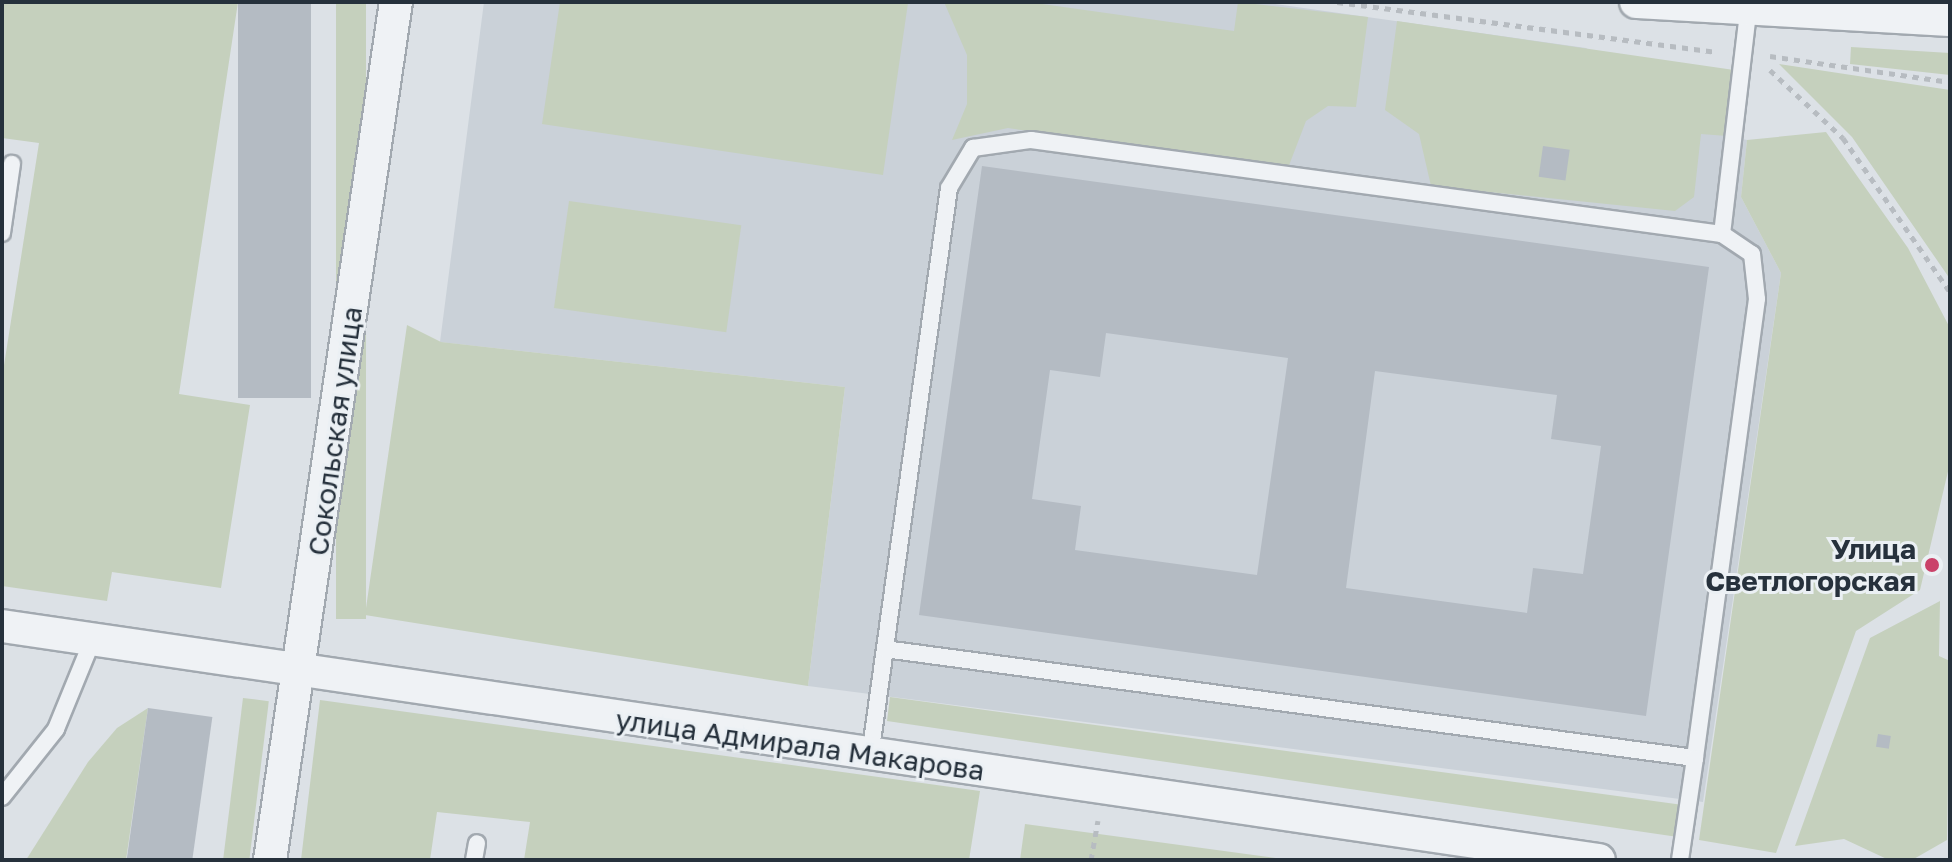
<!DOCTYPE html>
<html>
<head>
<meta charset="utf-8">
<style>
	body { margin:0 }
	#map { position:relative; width:1952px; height:862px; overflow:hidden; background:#dce1e6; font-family:"Golos Text",sans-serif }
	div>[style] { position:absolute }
	.built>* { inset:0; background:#cad1d8 }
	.green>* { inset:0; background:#c5d0bd; transform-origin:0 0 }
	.building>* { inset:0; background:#b4bbc3; transform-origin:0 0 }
	.path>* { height:5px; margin-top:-2.5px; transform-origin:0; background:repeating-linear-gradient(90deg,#b7bcc1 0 6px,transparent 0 12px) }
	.roads { filter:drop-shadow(2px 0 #a2a9b0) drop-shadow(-2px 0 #a2a9b0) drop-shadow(0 2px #a2a9b0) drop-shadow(0 -2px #a2a9b0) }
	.lane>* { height:16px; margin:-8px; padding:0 8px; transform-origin:8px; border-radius:8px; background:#eff2f5 }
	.street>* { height:32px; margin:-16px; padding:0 16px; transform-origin:16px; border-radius:16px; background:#eff2f5 }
	.dots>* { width:22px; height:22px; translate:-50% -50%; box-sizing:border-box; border:4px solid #ebf0f4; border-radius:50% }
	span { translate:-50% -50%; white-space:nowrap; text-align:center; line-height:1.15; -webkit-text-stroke:6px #ebf0f4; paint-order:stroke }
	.street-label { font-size:28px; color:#26313c }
	.poi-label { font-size:28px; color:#26313c; font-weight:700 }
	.right { translate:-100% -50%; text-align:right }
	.frame { position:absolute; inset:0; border:4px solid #26313c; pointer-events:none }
</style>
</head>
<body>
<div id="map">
	<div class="built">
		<div style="clip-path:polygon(484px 2px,1261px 2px,1586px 48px,1728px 136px,1747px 140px,1741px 197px,1781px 273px,1703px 802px,808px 686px,845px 387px,440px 342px)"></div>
	</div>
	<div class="green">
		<div style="clip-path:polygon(2px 2px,238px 2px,179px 394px,250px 405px,221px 588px,112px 572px,107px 601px,2px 586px,2px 378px,39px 143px,2px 138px)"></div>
		<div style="left:336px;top:2px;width:30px;height:617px"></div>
		<div style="clip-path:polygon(560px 2px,908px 3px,883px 175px,542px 124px)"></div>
		<div style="clip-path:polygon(944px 2px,1028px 2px,1234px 31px,1238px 2px,1368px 17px,1356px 107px,1328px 106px,1306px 121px,1288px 168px,1008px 128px,952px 140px,967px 104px,967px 55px)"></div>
		<div style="clip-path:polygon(1397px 21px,1734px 70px,1727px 136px,1701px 134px,1694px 197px,1675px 211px,1431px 186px,1419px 134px,1385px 110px)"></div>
		<div style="clip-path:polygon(1851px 47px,1950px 53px,1950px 75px,1850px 64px)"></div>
		<div style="clip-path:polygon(1779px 64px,1950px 90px,1950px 279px,1852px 137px)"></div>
		<div style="clip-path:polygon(1826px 132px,1908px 248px,1950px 328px,1950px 463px,1920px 590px,1856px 631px,1776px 853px,1699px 840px,1781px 273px,1741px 197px,1747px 140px)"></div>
		<div style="left:569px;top:201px;width:174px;height:108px;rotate:8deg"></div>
		<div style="clip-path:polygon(407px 325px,441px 342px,845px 387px,808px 686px,365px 615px)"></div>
		<div style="clip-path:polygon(1940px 601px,1939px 656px,1950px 661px,1947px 840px,1912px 860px,1889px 860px,1844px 839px,1795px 846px,1870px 638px)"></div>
		<div style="clip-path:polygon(890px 697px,1683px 805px,1678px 837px,887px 721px)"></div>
		<div style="left:243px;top:698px;width:26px;height:164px;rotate:7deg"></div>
		<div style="clip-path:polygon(320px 700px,980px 791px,969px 860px,524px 860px,530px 822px,437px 812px,430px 860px,301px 860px)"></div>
		<div style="clip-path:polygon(148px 708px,126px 860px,26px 860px,88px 762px,117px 728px)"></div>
		<div style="clip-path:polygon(1025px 824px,1291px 860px,1020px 860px)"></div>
	</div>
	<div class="building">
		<div style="left:238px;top:2px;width:73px;height:396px"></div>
		<div style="left:1543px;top:146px;width:27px;height:31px;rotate:8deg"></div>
		<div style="clip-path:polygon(evenodd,982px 166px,1709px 267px,1646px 716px,919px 615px,982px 166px,1106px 333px,1288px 358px,1257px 575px,1075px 550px,1081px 506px,1032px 499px,1050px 370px,1100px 377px,1106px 333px,982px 166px,1375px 371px,1557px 395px,1551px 439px,1601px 446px,1583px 574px,1533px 568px,1527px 613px,1346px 588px,1375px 371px)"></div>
		<div style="left:148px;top:708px;width:65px;height:154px;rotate:8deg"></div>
		<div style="left:1878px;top:734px;width:13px;height:13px;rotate:9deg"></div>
	</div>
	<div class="path">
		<div style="left:1337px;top:2px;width:383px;rotate:7.5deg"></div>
		<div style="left:1770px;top:56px;width:182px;rotate:8.2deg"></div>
		<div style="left:1770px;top:70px;width:100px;rotate:43deg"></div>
		<div style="left:1843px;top:138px;width:188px;rotate:55.2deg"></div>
		<div style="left:1091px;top:860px;width:40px;rotate:-80deg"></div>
	</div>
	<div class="roads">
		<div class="lane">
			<div style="left:2px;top:233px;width:70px;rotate:-81.8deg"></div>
			<div style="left:1722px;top:234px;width:223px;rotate:-83.3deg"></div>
			<div style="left:870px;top:756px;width:573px;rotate:-82.08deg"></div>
			<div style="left:949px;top:188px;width:47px;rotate:-59deg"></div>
			<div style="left:973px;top:148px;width:59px;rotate:-7.9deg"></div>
			<div style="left:1031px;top:140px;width:697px;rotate:7.75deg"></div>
			<div style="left:1722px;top:234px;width:36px;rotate:34deg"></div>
			<div style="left:1752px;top:254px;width:45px;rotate:83.7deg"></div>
			<div style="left:1757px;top:299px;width:463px;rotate:97.7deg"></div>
			<div style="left:1695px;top:758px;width:817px;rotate:-172.34deg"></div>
			<div style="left:2px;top:797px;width:87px;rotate:-51.5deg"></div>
			<div style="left:56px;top:729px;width:97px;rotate:-67.7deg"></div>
			<div style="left:474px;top:860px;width:17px;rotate:-80deg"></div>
			<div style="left:1680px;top:860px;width:103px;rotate:-81.6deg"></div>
		</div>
		<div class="street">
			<div style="left:1636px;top:2px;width:315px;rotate:3.3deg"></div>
			<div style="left:2px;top:626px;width:1614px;rotate:8.34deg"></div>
			<div style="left:270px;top:860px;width:867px;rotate:-81.65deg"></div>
		</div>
	</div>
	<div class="dots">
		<div style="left:1932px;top:565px;background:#ca426a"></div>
	</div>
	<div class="street-label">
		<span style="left:335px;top:431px;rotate:-82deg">Сокольская улица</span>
		<span style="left:800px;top:745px;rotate:8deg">улица Адмирала Макарова</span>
	</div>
	<div class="poi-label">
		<span class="right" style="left:1916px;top:565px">Улица<br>Светлогорская</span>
	</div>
	<div class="frame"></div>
</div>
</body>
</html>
